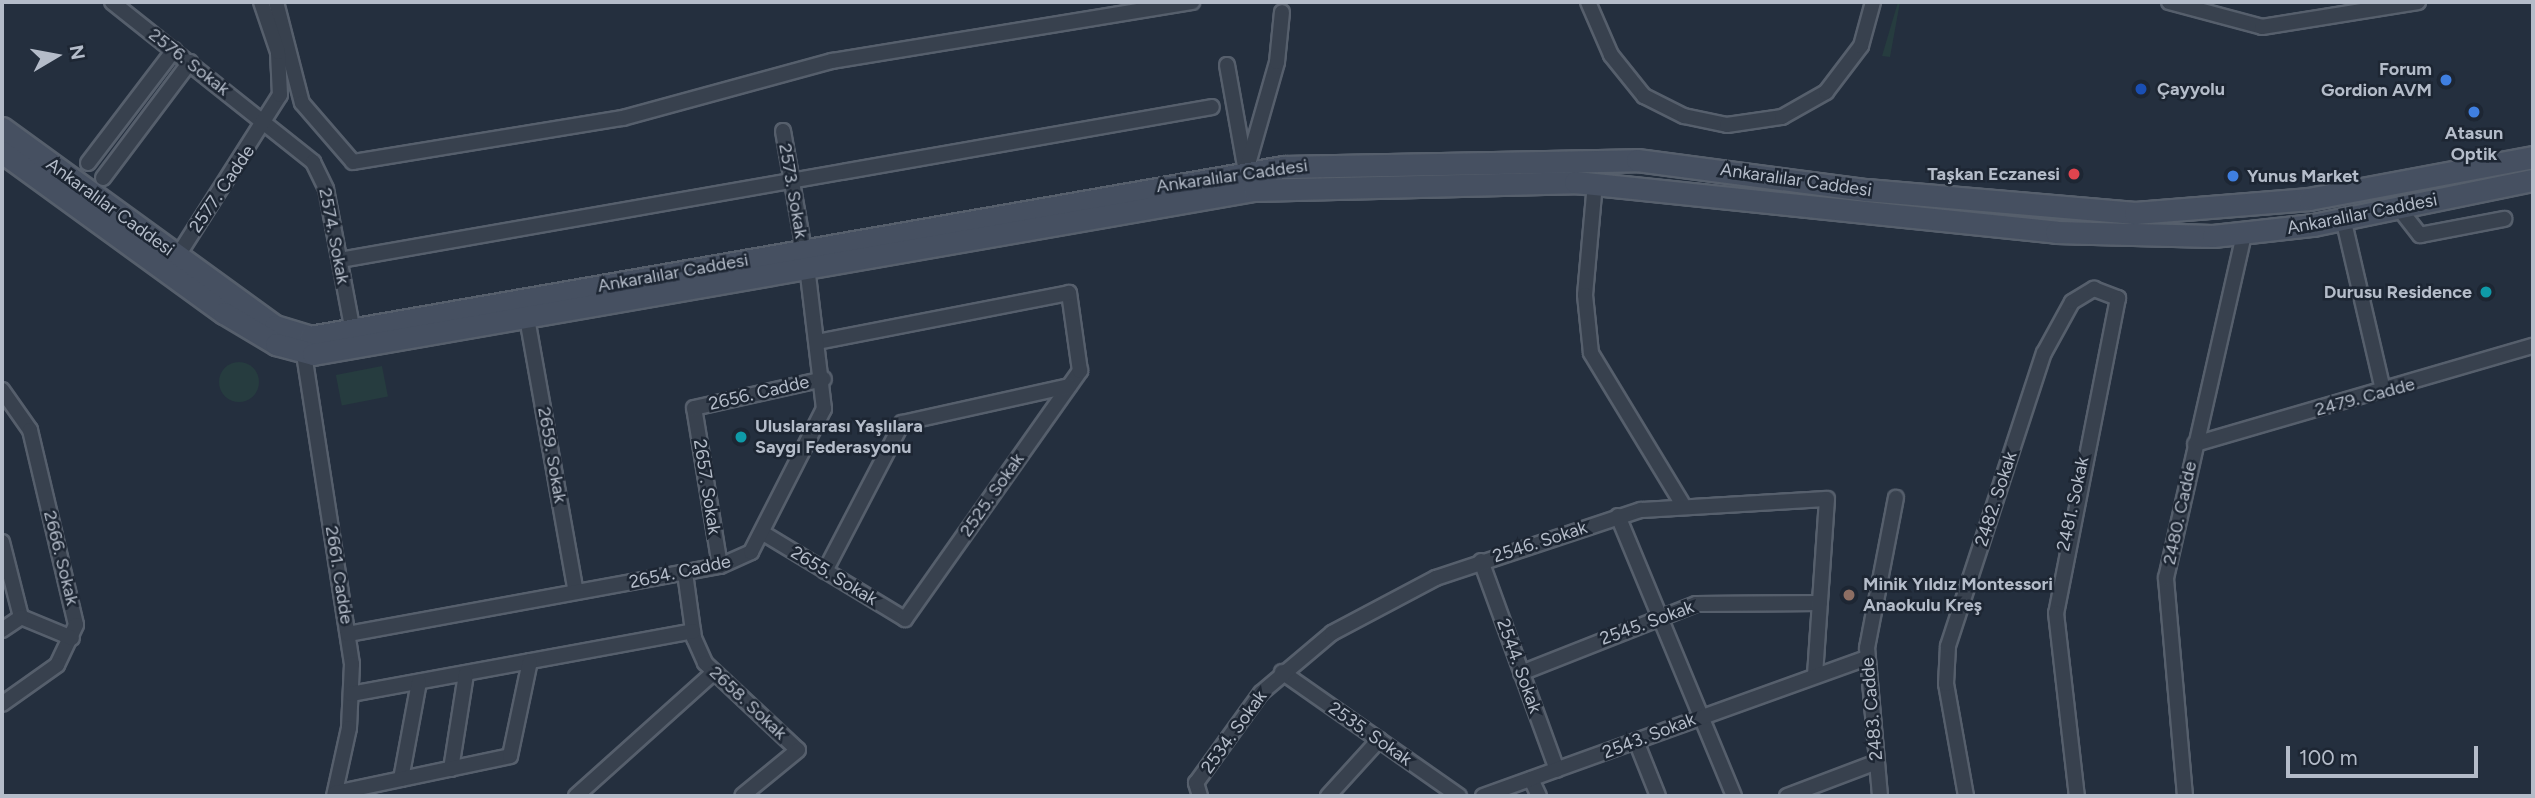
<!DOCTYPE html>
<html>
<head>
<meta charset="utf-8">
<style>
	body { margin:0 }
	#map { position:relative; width:2535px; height:798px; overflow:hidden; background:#242f3e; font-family:Figtree,sans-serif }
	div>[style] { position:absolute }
	.green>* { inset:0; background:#263c3f; transform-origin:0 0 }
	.round { border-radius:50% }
	.roads { filter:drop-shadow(2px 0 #565f6c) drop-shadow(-2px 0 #565f6c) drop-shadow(0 2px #565f6c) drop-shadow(0 -2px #565f6c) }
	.minor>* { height:14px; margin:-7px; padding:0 7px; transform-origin:7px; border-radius:7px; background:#38414e }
	.secondary>* { height:21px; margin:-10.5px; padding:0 10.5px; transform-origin:10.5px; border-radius:10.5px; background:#465061 }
	.dots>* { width:19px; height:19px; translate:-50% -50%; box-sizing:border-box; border:4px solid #1d2633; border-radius:50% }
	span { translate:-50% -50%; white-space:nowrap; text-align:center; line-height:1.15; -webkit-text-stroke:5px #1d2633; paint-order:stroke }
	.street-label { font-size:18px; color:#b4bcc9 }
	.poi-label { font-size:18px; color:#b4bcc9; font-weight:700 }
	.right { translate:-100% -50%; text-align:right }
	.left { translate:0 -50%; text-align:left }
	.frame { position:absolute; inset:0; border:4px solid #b4bcc9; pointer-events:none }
	.north { position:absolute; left:21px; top:21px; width:70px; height:70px; -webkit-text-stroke:5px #1d2633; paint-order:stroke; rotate:80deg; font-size:19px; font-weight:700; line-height:28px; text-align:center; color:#b4bcc9 }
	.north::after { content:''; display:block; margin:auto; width:24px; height:32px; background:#b4bcc9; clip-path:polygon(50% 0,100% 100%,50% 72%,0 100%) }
	.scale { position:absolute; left:2286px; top:746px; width:192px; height:32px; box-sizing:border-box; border:4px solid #b4bcc9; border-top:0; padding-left:9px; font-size:21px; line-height:24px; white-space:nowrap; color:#b4bcc9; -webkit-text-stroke:5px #1d2633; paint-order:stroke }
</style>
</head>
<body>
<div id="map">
	<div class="green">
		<div style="clip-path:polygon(1898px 2px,1900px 2px,1890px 57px,1882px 56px)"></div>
		<div class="round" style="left:219px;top:362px;width:40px;height:40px"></div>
		<div style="left:382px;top:366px;width:31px;height:47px;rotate:79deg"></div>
	</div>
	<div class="roads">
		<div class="minor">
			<div style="left:112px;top:2px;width:257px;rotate:38.5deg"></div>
			<div style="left:313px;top:162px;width:30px;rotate:64deg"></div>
			<div style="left:326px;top:189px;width:146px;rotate:79.3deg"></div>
			<div style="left:276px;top:2px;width:104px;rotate:75.6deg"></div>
			<div style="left:302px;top:103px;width:78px;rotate:49.2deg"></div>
			<div style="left:353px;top:162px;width:274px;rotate:-9.3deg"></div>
			<div style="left:623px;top:118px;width:217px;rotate:-15.3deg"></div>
			<div style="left:832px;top:61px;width:365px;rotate:-9.3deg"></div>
			<div style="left:1588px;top:2px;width:58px;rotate:66.5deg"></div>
			<div style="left:1611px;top:55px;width:53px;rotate:51.2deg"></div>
			<div style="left:1644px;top:96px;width:45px;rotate:26.6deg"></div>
			<div style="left:1684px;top:116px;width:44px;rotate:11.8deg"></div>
			<div style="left:1727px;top:125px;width:56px;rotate:-8.3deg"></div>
			<div style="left:1782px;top:117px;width:51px;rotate:-29.6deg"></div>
			<div style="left:1826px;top:92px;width:58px;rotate:-52.7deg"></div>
			<div style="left:1861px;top:46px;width:46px;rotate:-74.7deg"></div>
			<div style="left:2169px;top:2px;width:96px;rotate:15deg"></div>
			<div style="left:2262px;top:27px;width:158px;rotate:-9.1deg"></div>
			<div style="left:1227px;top:65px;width:103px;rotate:79.9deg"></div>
			<div style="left:783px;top:131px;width:121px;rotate:80deg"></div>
			<div style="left:88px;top:163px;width:142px;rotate:-52.7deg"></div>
			<div style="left:1246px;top:171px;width:113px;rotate:-74.1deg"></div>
			<div style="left:1277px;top:62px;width:50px;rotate:-84.3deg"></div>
			<div style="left:103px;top:178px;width:145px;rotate:-53.1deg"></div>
			<div style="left:1595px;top:183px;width:112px;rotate:95.1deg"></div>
			<div style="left:1585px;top:295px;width:58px;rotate:84.1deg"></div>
			<div style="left:1591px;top:353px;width:175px;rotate:58.8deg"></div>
			<div style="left:2398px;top:207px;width:36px;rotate:52deg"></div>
			<div style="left:2420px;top:235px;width:86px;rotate:-10.8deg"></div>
			<div style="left:2343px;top:218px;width:177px;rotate:76.9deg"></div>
			<div style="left:177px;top:257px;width:192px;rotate:-57.6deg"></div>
			<div style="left:280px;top:95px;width:43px;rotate:-92.7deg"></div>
			<div style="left:278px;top:52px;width:53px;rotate:-108.8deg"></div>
			<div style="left:340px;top:260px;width:885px;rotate:-9.95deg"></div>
			<div style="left:527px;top:318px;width:278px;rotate:79.9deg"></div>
			<div style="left:304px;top:354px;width:314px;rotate:81.2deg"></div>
			<div style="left:352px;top:664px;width:64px;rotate:92.7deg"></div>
			<div style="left:349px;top:728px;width:70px;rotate:102.4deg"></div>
			<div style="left:2px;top:390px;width:49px;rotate:55deg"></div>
			<div style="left:30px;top:430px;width:200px;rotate:76.7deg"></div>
			<div style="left:76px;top:625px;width:44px;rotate:115.4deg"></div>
			<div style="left:57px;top:665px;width:67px;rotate:144.7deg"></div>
			<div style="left:2195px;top:444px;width:352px;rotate:-16.2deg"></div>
			<div style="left:1618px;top:516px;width:303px;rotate:67.5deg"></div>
			<div style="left:763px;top:533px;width:166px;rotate:31.2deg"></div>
			<div style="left:905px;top:619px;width:304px;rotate:-54.8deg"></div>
			<div style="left:1080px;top:371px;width:79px;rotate:-98deg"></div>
			<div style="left:1069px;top:293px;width:256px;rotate:169deg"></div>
			<div style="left:2px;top:542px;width:77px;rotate:75.8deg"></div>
			<div style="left:1481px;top:561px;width:222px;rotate:70deg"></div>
			<div style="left:720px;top:566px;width:160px;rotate:-99.3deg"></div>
			<div style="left:694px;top:408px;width:133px;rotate:-12.6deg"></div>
			<div style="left:825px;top:571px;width:167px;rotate:-62.5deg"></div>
			<div style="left:902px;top:423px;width:171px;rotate:-12.5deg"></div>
			<div style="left:685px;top:573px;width:66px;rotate:82.1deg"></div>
			<div style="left:694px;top:638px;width:27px;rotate:66deg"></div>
			<div style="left:705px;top:663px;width:127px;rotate:43.1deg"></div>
			<div style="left:798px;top:750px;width:72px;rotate:140.6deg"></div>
			<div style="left:21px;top:617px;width:55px;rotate:22.4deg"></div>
			<div style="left:2px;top:630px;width:23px;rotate:-34deg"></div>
			<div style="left:348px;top:634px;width:378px;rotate:-10.4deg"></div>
			<div style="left:720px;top:566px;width:34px;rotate:-24deg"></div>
			<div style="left:751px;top:552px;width:161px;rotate:-63deg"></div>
			<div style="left:824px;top:409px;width:143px;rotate:-96.8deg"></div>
			<div style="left:1282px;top:672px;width:216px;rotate:35deg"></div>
			<div style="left:1521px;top:673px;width:188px;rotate:-21.5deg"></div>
			<div style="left:1696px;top:604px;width:124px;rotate:-0.5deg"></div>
			<div style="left:351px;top:694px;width:348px;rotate:-10.4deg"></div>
			<div style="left:1636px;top:741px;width:59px;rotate:68.2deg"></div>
			<div style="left:451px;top:769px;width:96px;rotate:-81deg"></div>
			<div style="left:401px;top:779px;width:99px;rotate:-79.5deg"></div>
			<div style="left:1531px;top:779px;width:19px;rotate:65deg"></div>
			<div style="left:335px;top:793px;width:179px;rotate:-11.9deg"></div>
			<div style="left:510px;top:756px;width:97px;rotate:-78.1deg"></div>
			<div style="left:576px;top:796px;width:184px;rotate:-41.9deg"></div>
			<div style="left:1200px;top:796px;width:14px;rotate:-107deg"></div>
			<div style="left:1196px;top:783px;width:111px;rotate:-54.2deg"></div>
			<div style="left:1261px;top:693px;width:93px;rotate:-40.2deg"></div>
			<div style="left:1332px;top:633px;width:118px;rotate:-27.9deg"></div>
			<div style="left:1436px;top:578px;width:216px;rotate:-18.4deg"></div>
			<div style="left:1641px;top:510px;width:186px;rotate:-3.4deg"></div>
			<div style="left:1827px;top:499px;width:175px;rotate:93.9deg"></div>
			<div style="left:1328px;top:796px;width:76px;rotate:-47.7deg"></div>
			<div style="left:1483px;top:796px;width:408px;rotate:-19.8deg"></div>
			<div style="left:1787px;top:796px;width:96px;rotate:-20.7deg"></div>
			<div style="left:1880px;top:796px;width:149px;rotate:-95deg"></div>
			<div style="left:1867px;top:648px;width:153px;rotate:-79.1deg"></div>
			<div style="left:1966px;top:796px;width:114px;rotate:-100.1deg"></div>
			<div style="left:1946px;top:684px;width:38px;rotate:-87deg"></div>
			<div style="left:1948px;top:646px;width:308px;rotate:-71.9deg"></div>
			<div style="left:2044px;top:353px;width:58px;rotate:-61.2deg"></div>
			<div style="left:2072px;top:302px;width:26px;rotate:-31deg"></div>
			<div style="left:2094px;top:289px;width:26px;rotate:21deg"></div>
			<div style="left:2118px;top:298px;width:321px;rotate:101.1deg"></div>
			<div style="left:2056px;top:613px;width:184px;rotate:83.5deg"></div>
			<div style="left:2185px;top:796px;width:219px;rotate:-95deg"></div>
			<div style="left:2166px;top:578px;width:352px;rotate:-77.2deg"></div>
		</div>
		<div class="secondary">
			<div style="left:2px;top:128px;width:337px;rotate:36deg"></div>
			<div style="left:275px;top:326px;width:37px;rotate:17deg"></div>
			<div style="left:310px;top:337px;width:988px;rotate:-9.91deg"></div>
			<div style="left:1283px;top:167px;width:354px;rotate:-1.1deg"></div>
			<div style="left:1637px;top:160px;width:231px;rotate:7.5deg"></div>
			<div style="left:1866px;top:190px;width:270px;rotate:4.9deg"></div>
			<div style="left:2135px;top:213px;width:175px;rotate:-4.6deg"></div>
			<div style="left:2309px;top:199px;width:228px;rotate:-10.6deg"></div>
			<div style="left:2px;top:152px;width:274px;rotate:36deg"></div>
			<div style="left:224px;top:313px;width:61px;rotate:30.8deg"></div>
			<div style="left:276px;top:344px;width:38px;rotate:15deg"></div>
			<div style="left:313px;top:354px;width:955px;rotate:-9.89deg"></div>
			<div style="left:1254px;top:190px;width:321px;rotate:-1.4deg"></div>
			<div style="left:1575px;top:182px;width:484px;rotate:5.9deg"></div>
			<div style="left:2056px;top:232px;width:157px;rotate:1.5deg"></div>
			<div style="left:2213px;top:236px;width:101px;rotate:-6.3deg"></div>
			<div style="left:2313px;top:225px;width:225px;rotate:-11.6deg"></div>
		</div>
	</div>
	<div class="dots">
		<div style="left:2446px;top:80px;background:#3f7fe0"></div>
		<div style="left:2141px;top:89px;background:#1a4fb4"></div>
		<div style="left:2474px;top:112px;background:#3f7fe0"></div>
		<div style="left:2074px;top:174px;background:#e0444e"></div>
		<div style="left:2233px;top:176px;background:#3f7fe0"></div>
		<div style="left:2486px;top:292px;background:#0f9aa8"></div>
		<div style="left:741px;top:437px;background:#0f9aa8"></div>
		<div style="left:1849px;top:595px;background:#8d6e63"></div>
	</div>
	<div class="street-label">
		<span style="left:189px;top:62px;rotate:38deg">2576. Sokak</span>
		<span style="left:1232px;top:176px;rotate:-8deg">Ankaralılar Caddesi</span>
		<span style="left:1796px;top:180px;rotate:8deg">Ankaralılar Caddesi</span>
		<span style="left:222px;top:189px;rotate:-56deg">2577. Cadde</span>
		<span style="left:793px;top:191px;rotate:80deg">2573. Sokak</span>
		<span style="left:110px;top:207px;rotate:36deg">Ankaralılar Caddesi</span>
		<span style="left:2362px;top:214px;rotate:-11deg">Ankaralılar Caddesi</span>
		<span style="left:334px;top:236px;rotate:79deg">2574. Sokak</span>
		<span style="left:673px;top:273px;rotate:-10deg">Ankaralılar Caddesi</span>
		<span style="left:759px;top:393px;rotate:-13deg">2656. Cadde</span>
		<span style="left:2365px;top:397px;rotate:-15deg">2479. Cadde</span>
		<span style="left:552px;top:455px;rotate:80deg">2659. Sokak</span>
		<span style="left:707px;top:487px;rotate:81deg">2657. Sokak</span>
		<span style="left:992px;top:495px;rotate:-55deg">2525. Sokak</span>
		<span style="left:1996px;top:499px;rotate:-72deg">2482. Sokak</span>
		<span style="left:2073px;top:504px;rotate:-78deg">2481. Sokak</span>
		<span style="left:2180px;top:513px;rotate:-78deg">2480. Cadde</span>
		<span style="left:1540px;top:542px;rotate:-18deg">2546. Sokak</span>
		<span style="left:61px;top:558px;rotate:76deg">2666. Sokak</span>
		<span style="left:680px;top:572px;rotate:-12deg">2654. Cadde</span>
		<span style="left:339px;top:575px;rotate:81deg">2661. Cadde</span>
		<span style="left:834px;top:576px;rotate:31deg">2655. Sokak</span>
		<span style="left:1647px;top:623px;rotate:-20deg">2545. Sokak</span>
		<span style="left:1519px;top:666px;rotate:70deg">2544. Sokak</span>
		<span style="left:748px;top:703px;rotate:43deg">2658. Sokak</span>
		<span style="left:1872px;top:709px;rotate:-95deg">2483. Cadde</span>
		<span style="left:1234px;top:732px;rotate:-54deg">2534. Sokak</span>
		<span style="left:1370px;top:734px;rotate:35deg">2535. Sokak</span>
		<span style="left:1649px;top:736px;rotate:-21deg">2543. Sokak</span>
	</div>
	<div class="poi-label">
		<span class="right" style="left:2432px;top:80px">Forum<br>Gordion AVM</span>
		<span class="left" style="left:2157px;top:89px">Çayyolu</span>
		<span style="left:2474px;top:144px">Atasun<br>Optik</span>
		<span class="right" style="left:2060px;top:174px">Taşkan Eczanesi</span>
		<span class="left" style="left:2247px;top:176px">Yunus Market</span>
		<span class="right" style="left:2472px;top:292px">Durusu Residence</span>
		<span class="left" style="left:755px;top:437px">Uluslararası Yaşlılara<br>Saygı Federasyonu</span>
		<span class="left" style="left:1863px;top:595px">Minik Yıldız Montessori<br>Anaokulu Kreş</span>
	</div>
	<div class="frame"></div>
	<div class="north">N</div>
	<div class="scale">100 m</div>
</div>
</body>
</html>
